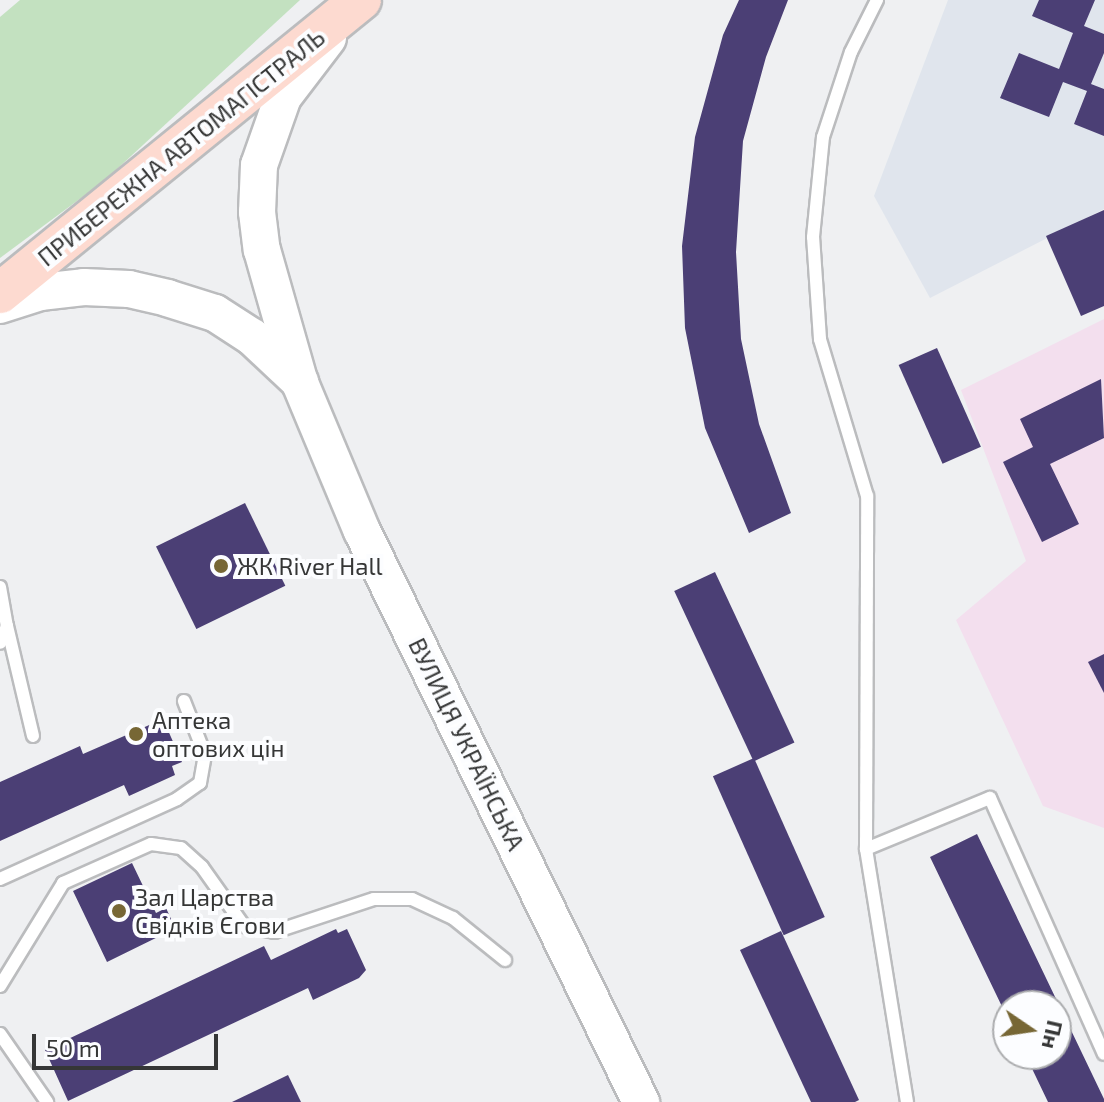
<!DOCTYPE html>
<html>
<head>
<meta charset="utf-8">
<style>
	body { margin:0 }
	#map { position:relative; width:1104px; height:1102px; overflow:hidden; background:#eff0f2; font-family:"Exo 2",sans-serif }
	div>[style] { position:absolute }
	.built>* { inset:0; background:#e0e5ed }
	.industrial>* { inset:0; background:#f3dfee }
	.green>* { inset:0; background:#c3e1c0 }
	.building>* { inset:0; background:#4b3f75; transform-origin:0 0 }
	.roads { filter:drop-shadow(2px 0 #bbbcbe) drop-shadow(-2px 0 #bbbcbe) drop-shadow(0 2px #bbbcbe) drop-shadow(0 -2px #bbbcbe) }
	.service>* { height:12px; margin:-6px; padding:0 6px; transform-origin:6px; border-radius:6px; background:#fff }
	.secondary>* { height:36px; margin:-18px; padding:0 18px; transform-origin:18px; border-radius:18px; background:#fff }
	.primary>* { height:40px; margin:-20px; padding:0 20px; transform-origin:20px; border-radius:20px; background:#fddad0 }
	.dots>* { width:22px; height:22px; translate:-50% -50%; box-sizing:border-box; border:4px solid #fcfdff; border-radius:50% }
	span { translate:-50% -50%; white-space:nowrap; text-align:center; line-height:1.15; -webkit-text-stroke:8px #fcfdff; paint-order:stroke }
	.street-label { font-size:24px; color:#353636 }
	.poi-label { font-size:24px; color:#353636 }
	.left { translate:0 -50%; text-align:left }
	.north { position:absolute; left:992px; top:990px; width:80px; height:80px; box-sizing:border-box; background:#fcfdff; border:2px solid #acadaf; border-radius:50%; rotate:103deg; font-size:22px; font-weight:700; line-height:32px; text-align:center; color:#353636 }
	.north::after { content:''; display:block; margin:auto; width:28px; height:36px; background:#776735; clip-path:polygon(50% 0,100% 100%,50% 72%,0 100%) }
	.scale { position:absolute; left:32px; top:1034px; width:186px; height:36px; box-sizing:border-box; border:4px solid #353636; border-top:0; padding-left:10px; font-size:24px; line-height:28px; white-space:nowrap; color:#353636; -webkit-text-stroke:6px #fcfdff; paint-order:stroke }
</style>
</head>
<body>
<div id="map">
	<div class="built">
		<div style="clip-path:polygon(948px 0,1104px 0,1104px 209px,930px 298px,874px 196px)"></div>
	</div>
	<div class="industrial">
		<div style="clip-path:polygon(1104px 319px,1104px 828px,1043px 806px,956px 620px,1026px 561px,961px 390px)"></div>
	</div>
	<div class="green">
		<div style="clip-path:polygon(20px 0,300px 0,104px 181px,0 258px,0 17px)"></div>
	</div>
	<div class="building">
		<div style="clip-path:polygon(739px 0,788px 0,766px 57px,743px 141px,736px 252px,741px 339px,759px 424px,791px 513px,749px 533px,705px 428px,685px 328px,682px 246px,695px 137px,723px 35px)"></div>
		<div style="clip-path:polygon(1039px 0,1095px 0,1084px 26px,1104px 34px,1104px 53px,1091px 84px,1104px 89px,1104px 136px,1074px 124px,1087px 91px,1063px 82px,1049px 117px,1000px 98px,1019px 53px,1059px 69px,1073px 33px,1032px 16px)"></div>
		<div style="clip-path:polygon(1104px 210px,1104px 306px,1081px 316px,1046px 236px)"></div>
		<div style="left:937px;top:348px;width:108px;height:42px;rotate:66deg"></div>
		<div style="clip-path:polygon(1101px 379px,1104px 438px,1050px 464px,1079px 524px,1042px 542px,1003px 462px,1033px 447px,1020px 419px)"></div>
		<div style="left:245px;top:503px;width:92px;height:99px;rotate:64deg"></div>
		<div style="left:715px;top:572px;width:188px;height:45px;rotate:65deg"></div>
		<div style="clip-path:polygon(1104px 654px,1104px 693px,1088px 662px)"></div>
		<div style="clip-path:polygon(163px 719px,182px 762px,172px 766px,175px 775px,129px 796px,124px 785px,0 841px,0 782px,80px 746px,83px 754px)"></div>
		<div style="left:754px;top:758px;width:174px;height:45px;rotate:66deg"></div>
		<div style="clip-path:polygon(977px 834px,1104px 1099px,1104px 1102px,1048px 1102px,1025px 1054px,1056px 1054px,1056px 1006px,1008px 1006px,1008px 1019px,930px 857px)"></div>
		<div style="clip-path:polygon(132px 863px,156px 913px,166px 908px,172px 921px,162px 926px,166px 933px,107px 962px,73px 891px)"></div>
		<div style="clip-path:polygon(336px 929px,338px 933px,347px 929px,366px 970px,359px 978px,313px 1000px,308px 988px,68px 1101px,45px 1050px,264px 946px,271px 960px)"></div>
		<div style="clip-path:polygon(781px 931px,859px 1100px,855px 1102px,811px 1102px,740px 950px)"></div>
		<div style="clip-path:polygon(288px 1075px,301px 1102px,232px 1102px)"></div>
	</div>
	<div class="roads">
		<div class="service">
			<div style="left:0;top:587px;width:40px;rotate:80deg"></div>
			<div style="left:7px;top:626px;width:18px;rotate:112deg"></div>
			<div style="left:7px;top:626px;width:113px;rotate:76.7deg"></div>
			<div style="left:866px;top:849px;width:353px;rotate:-89.8deg"></div>
			<div style="left:867px;top:496px;width:164px;rotate:-106.7deg"></div>
			<div style="left:820px;top:339px;width:102px;rotate:-93.9deg"></div>
			<div style="left:813px;top:237px;width:100px;rotate:-84.3deg"></div>
			<div style="left:823px;top:137px;width:89px;rotate:-71.8deg"></div>
			<div style="left:851px;top:52px;width:58px;rotate:-63.4deg"></div>
			<div style="left:0;top:879px;width:194px;rotate:-24.3deg"></div>
			<div style="left:177px;top:799px;width:28px;rotate:-35deg"></div>
			<div style="left:200px;top:783px;width:28px;rotate:-80deg"></div>
			<div style="left:205px;top:755px;width:58px;rotate:-111.3deg"></div>
			<div style="left:0;top:986px;width:121px;rotate:-58.5deg"></div>
			<div style="left:63px;top:883px;width:96px;rotate:-23.9deg"></div>
			<div style="left:151px;top:844px;width:30px;rotate:8deg"></div>
			<div style="left:181px;top:848px;width:28px;rotate:42deg"></div>
			<div style="left:202px;top:867px;width:72px;rotate:54.6deg"></div>
			<div style="left:244px;top:926px;width:31px;rotate:11deg"></div>
			<div style="left:274px;top:932px;width:105px;rotate:-18.3deg"></div>
			<div style="left:374px;top:899px;width:38px"></div>
			<div style="left:412px;top:899px;width:45px;rotate:24.9deg"></div>
			<div style="left:453px;top:918px;width:67px;rotate:38.9deg"></div>
			<div style="left:0;top:1034px;width:83px;rotate:55.3deg"></div>
			<div style="left:907px;top:1102px;width:256px;rotate:-99.2deg"></div>
			<div style="left:866px;top:849px;width:134px;rotate:-22.4deg"></div>
			<div style="left:990px;top:798px;width:280px;rotate:66deg"></div>
		</div>
		<div class="secondary">
			<div style="left:328px;top:38px;width:74px;rotate:127.3deg"></div>
			<div style="left:283px;top:97px;width:72px;rotate:109.4deg"></div>
			<div style="left:259px;top:165px;width:47px;rotate:92.4deg"></div>
			<div style="left:257px;top:212px;width:38px;rotate:83deg"></div>
			<div style="left:262px;top:250px;width:138px;rotate:74.1deg"></div>
			<div style="left:300px;top:383px;width:160px;rotate:67.3deg"></div>
			<div style="left:362px;top:531px;width:636px;rotate:63.96deg"></div>
			<div style="left:0;top:305px;width:42px;rotate:-18deg"></div>
			<div style="left:40px;top:292px;width:44px;rotate:-6.5deg"></div>
			<div style="left:84px;top:287px;width:45px;rotate:2.5deg"></div>
			<div style="left:129px;top:289px;width:39px;rotate:13deg"></div>
			<div style="left:167px;top:298px;width:50px;rotate:17.4deg"></div>
			<div style="left:215px;top:313px;width:44px;rotate:33deg"></div>
			<div style="left:252px;top:337px;width:66px;rotate:43.2deg"></div>
		</div>
		<div class="primary">
			<div style="left:0;top:293px;width:465px;rotate:-39.1deg"></div>
		</div>
	</div>
	<div class="dots">
		<div style="left:221px;top:566px;background:#776735"></div>
		<div style="left:136px;top:734px;background:#776735"></div>
		<div style="left:119px;top:911px;background:#776735"></div>
	</div>
	<div class="street-label">
		<span style="left:181px;top:147px;rotate:-39deg">ПРИБЕРЕЖНА АВТОМАГІСТРАЛЬ</span>
		<span style="left:467px;top:744px;rotate:64deg">ВУЛИЦЯ УКРАЇНСЬКА</span>
	</div>
	<div class="poi-label">
		<span class="left" style="left:237px;top:566px">ЖК River Hall</span>
		<span class="left" style="left:152px;top:734px">Аптека<br>оптових цін</span>
		<span class="left" style="left:135px;top:911px">Зал Царства<br>Свідків Єгови</span>
	</div>
	<div class="north">Пн</div>
	<div class="scale">50 m</div>
</div>
</body>
</html>
